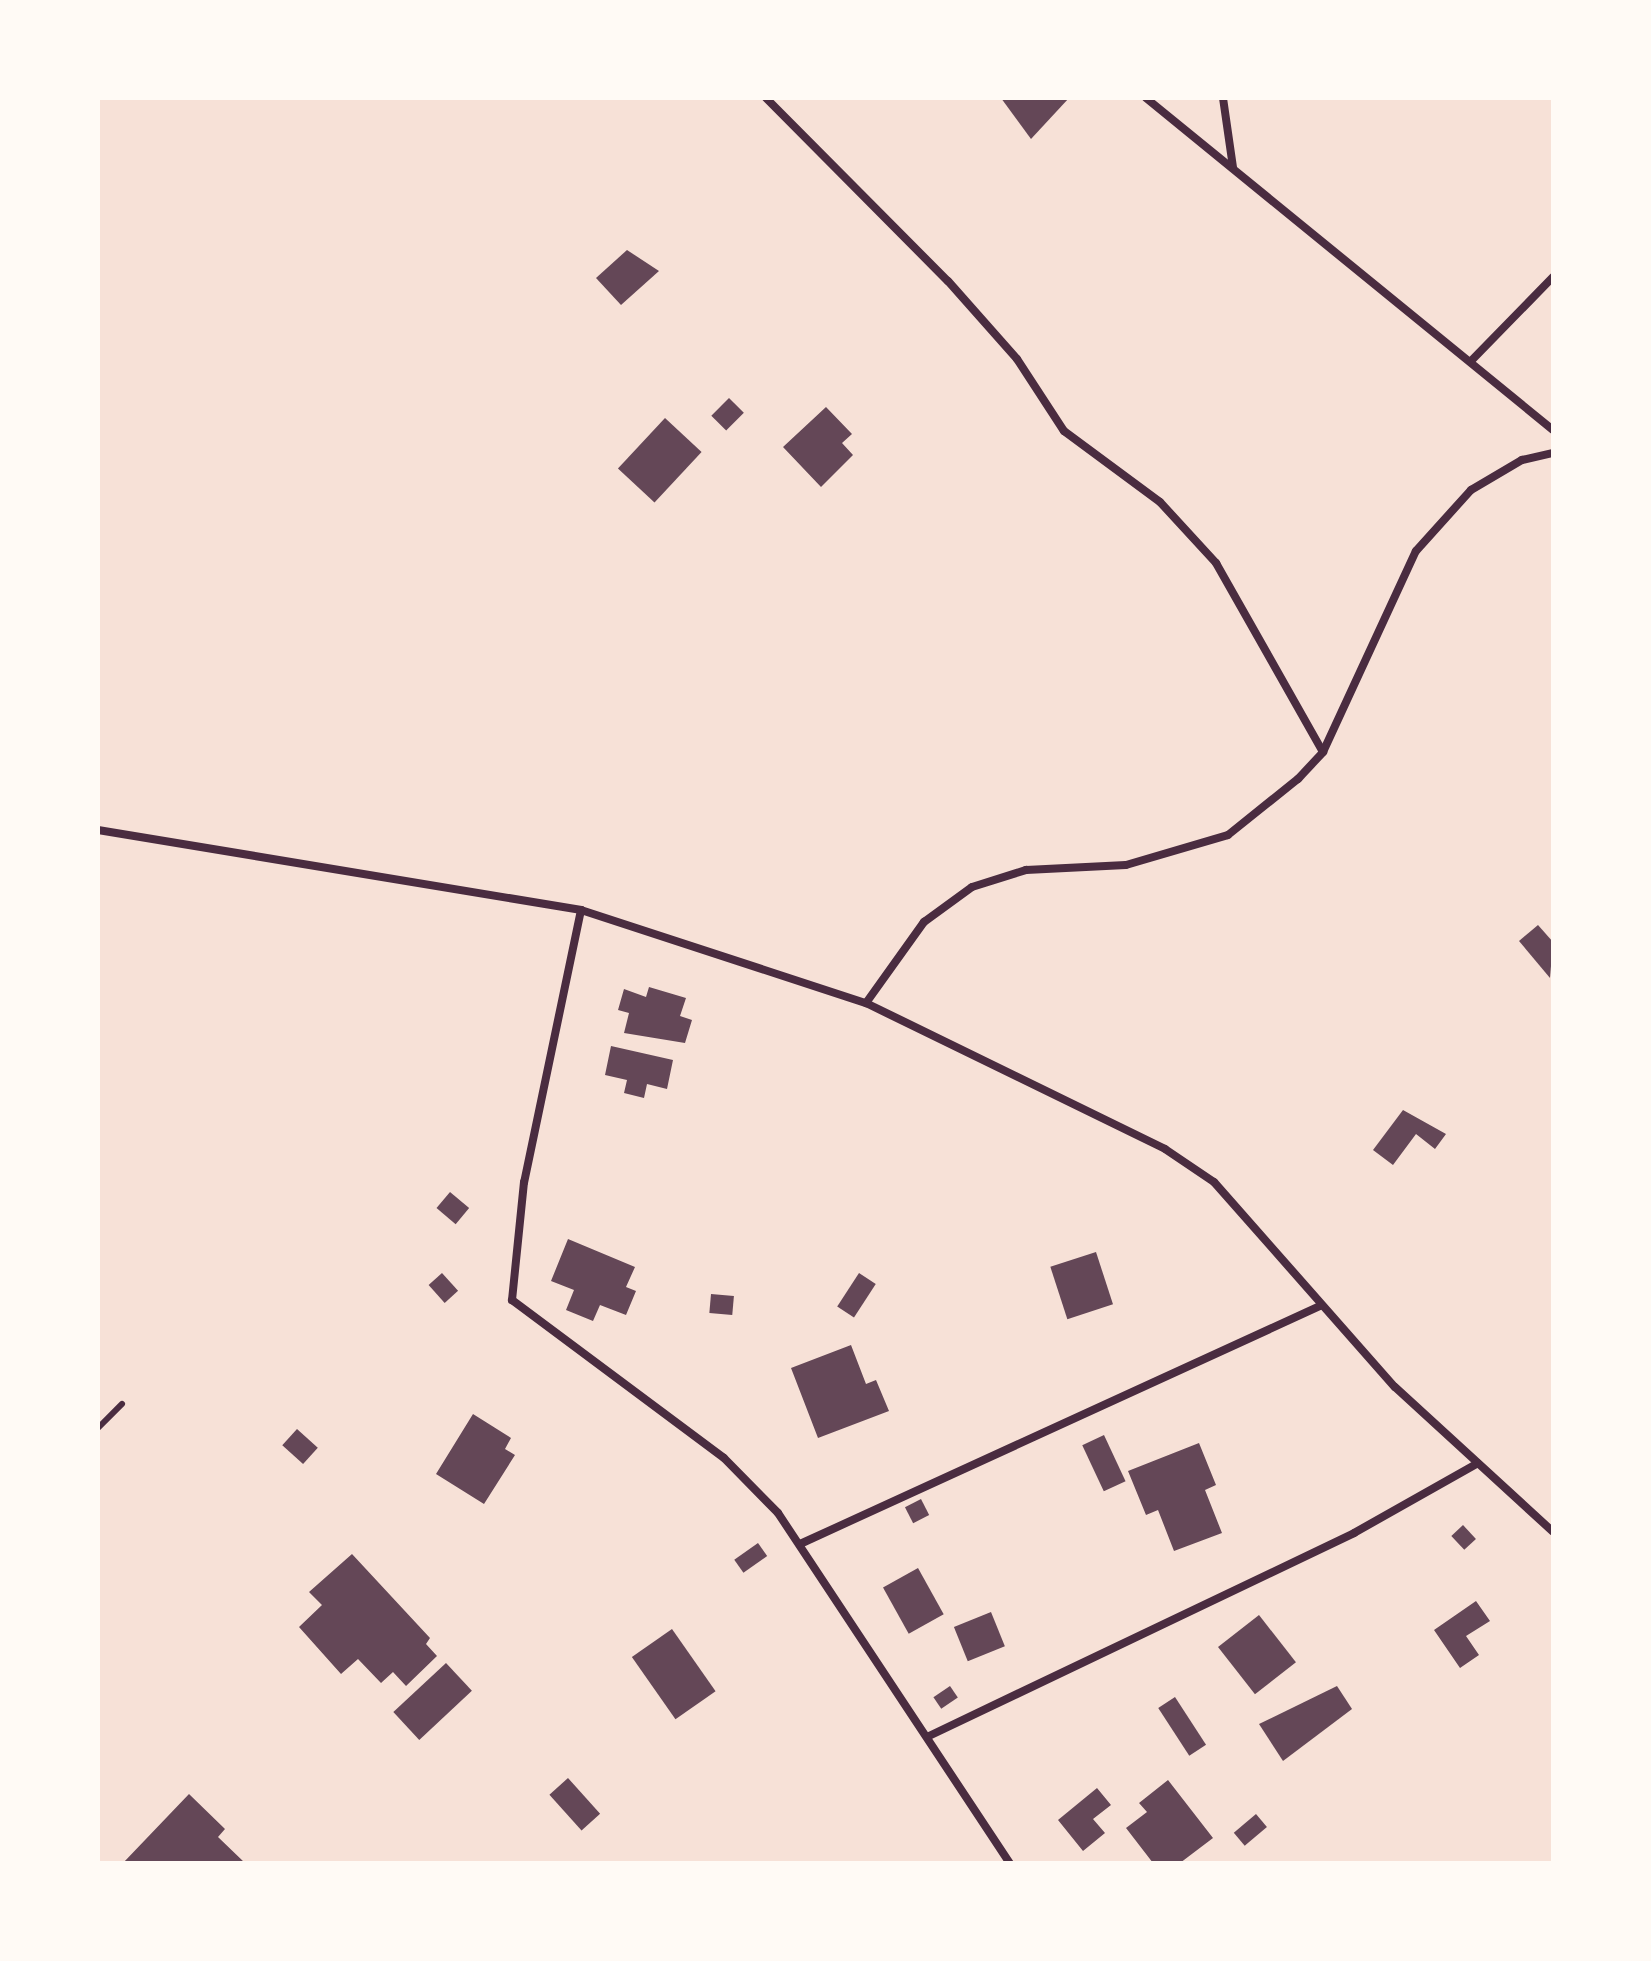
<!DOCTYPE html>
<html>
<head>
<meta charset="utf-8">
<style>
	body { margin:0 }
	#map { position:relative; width:1651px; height:1961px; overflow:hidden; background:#f7e1d7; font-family:"Titillium Web",sans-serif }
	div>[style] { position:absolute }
	.building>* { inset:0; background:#644757; transform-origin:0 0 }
	.service>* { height:6px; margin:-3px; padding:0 3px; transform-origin:3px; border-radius:3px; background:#4a2c40 }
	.minor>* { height:8px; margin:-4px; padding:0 4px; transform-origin:4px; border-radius:4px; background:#4a2c40 }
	span { translate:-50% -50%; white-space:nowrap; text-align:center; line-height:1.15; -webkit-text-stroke:8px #fffaf5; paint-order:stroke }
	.frame { position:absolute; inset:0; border:100px solid #fffaf5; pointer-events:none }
</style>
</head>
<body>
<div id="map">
	<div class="building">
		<div style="clip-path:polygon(1001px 98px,1069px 98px,1031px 139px)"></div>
		<div style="clip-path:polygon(627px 250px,659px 271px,621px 305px,596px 278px)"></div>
		<div style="left:729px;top:398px;width:21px;height:25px;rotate:45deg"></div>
		<div style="clip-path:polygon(826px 407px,852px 434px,842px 443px,853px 455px,821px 487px,783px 447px)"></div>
		<div style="left:665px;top:418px;width:50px;height:69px;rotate:43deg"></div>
		<div style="clip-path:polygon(1538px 925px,1553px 942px,1550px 978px,1519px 941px)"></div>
		<div style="clip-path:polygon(649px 987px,686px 998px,680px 1016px,692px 1020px,685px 1043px,624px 1033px,629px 1013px,618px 1010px,624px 989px,646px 997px)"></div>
		<div style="clip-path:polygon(611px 1046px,673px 1060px,667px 1089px,647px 1084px,644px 1098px,624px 1093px,627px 1080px,605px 1075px)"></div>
		<div style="clip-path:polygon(1403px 1110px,1446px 1134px,1435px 1149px,1416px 1134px,1393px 1165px,1373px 1150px)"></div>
		<div style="left:450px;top:1192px;width:25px;height:21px;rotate:40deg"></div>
		<div style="clip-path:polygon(568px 1239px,635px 1267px,626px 1287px,636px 1291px,626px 1315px,600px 1305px,593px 1321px,566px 1310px,574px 1290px,551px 1281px)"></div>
		<div style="left:1096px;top:1252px;width:55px;height:48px;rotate:72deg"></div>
		<div style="left:442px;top:1273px;width:24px;height:18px;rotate:48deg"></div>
		<div style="left:859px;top:1273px;width:20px;height:40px;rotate:33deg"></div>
		<div style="left:711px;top:1294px;width:23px;height:19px;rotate:5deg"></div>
		<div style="clip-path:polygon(851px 1345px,866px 1384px,876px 1380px,889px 1411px,818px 1438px,791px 1368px)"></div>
		<div style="clip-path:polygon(473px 1414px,511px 1438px,505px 1449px,515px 1455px,484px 1504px,436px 1474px)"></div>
		<div style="left:297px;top:1429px;width:28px;height:22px;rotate:42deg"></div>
		<div style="left:1104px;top:1435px;width:51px;height:24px;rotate:65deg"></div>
		<div style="clip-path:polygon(1199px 1443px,1216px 1485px,1205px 1490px,1222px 1533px,1174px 1551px,1158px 1510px,1146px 1515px,1128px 1471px)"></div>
		<div style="left:921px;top:1499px;width:18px;height:18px;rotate:63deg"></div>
		<div style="left:1463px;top:1525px;width:19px;height:16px;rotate:47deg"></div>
		<div style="left:758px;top:1543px;width:16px;height:29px;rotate:55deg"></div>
		<div style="clip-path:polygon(352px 1554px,430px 1638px,426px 1644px,437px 1656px,406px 1686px,393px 1672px,381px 1683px,358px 1659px,341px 1674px,299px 1627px,322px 1605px,309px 1592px)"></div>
		<div style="left:918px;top:1568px;width:53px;height:40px;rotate:61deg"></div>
		<div style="clip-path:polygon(1476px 1601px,1490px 1621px,1466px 1636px,1479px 1655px,1460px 1668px,1434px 1630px)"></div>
		<div style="left:991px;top:1612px;width:37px;height:40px;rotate:68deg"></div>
		<div style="left:1259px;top:1615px;width:60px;height:52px;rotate:52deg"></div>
		<div style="left:672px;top:1629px;width:76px;height:49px;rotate:55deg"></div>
		<div style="left:446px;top:1663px;width:38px;height:72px;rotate:47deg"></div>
		<div style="left:950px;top:1686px;width:14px;height:20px;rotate:56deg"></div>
		<div style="clip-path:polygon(1337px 1686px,1352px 1709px,1283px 1761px,1259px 1724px)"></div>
		<div style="left:1175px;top:1697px;width:57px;height:20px;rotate:57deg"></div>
		<div style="left:568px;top:1778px;width:48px;height:25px;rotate:48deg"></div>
		<div style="clip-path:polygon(1168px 1780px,1213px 1838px,1180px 1863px,1153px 1863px,1126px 1828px,1147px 1812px,1139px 1803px)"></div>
		<div style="clip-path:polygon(1097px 1788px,1111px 1805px,1093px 1819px,1105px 1833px,1083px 1851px,1058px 1820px)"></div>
		<div style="clip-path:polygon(189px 1794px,225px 1829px,218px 1837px,245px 1863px,123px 1863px)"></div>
		<div style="left:1256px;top:1814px;width:17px;height:29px;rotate:50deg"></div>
	</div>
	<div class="service">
		<div style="left:98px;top:1428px;width:34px;rotate:-45deg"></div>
	</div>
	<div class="minor">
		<div style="left:766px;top:98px;width:258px;rotate:45.2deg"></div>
		<div style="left:948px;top:281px;width:104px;rotate:48.5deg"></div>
		<div style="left:1017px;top:359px;width:86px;rotate:56.9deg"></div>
		<div style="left:1064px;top:431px;width:119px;rotate:36.5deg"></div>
		<div style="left:1160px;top:502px;width:83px;rotate:47.4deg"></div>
		<div style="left:1216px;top:563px;width:217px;rotate:60.5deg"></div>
		<div style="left:1146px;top:98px;width:525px;rotate:39.2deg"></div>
		<div style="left:1223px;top:98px;width:70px;rotate:81.8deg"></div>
		<div style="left:1471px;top:361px;width:117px;rotate:-45.7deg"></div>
		<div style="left:98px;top:830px;width:490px;rotate:9.4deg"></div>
		<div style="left:581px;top:910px;width:300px;rotate:18.1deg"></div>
		<div style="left:866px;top:1003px;width:333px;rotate:26deg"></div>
		<div style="left:1165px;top:1149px;width:59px;rotate:34deg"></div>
		<div style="left:1214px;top:1182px;width:273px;rotate:48.6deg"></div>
		<div style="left:1395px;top:1387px;width:214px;rotate:42.5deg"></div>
		<div style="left:581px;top:910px;width:278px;rotate:101.8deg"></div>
		<div style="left:524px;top:1182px;width:119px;rotate:95.8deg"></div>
		<div style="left:512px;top:1300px;width:264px;rotate:36.7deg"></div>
		<div style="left:724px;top:1458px;width:77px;rotate:45.5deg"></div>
		<div style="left:778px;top:1513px;width:420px;rotate:56.5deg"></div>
		<div style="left:866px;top:1003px;width:100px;rotate:-54.4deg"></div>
		<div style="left:924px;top:922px;width:59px;rotate:-36.1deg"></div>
		<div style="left:972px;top:887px;width:57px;rotate:-17.5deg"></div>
		<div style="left:1026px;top:870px;width:100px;rotate:-2.9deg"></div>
		<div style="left:1126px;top:865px;width:106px;rotate:-16.4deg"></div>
		<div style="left:1228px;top:835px;width:90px;rotate:-38.7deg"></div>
		<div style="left:1298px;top:779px;width:37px;rotate:-47deg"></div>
		<div style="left:1323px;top:752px;width:221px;rotate:-65.2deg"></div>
		<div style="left:1416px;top:551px;width:82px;rotate:-48deg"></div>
		<div style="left:1471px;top:490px;width:59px;rotate:-30.5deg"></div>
		<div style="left:1522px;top:460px;width:32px;rotate:-13deg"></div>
		<div style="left:800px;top:1544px;width:572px;rotate:-24.59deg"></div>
		<div style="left:929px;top:1736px;width:471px;rotate:-25.5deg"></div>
		<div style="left:1354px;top:1533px;width:142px;rotate:-29.4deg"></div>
	</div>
	<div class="frame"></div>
</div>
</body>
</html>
